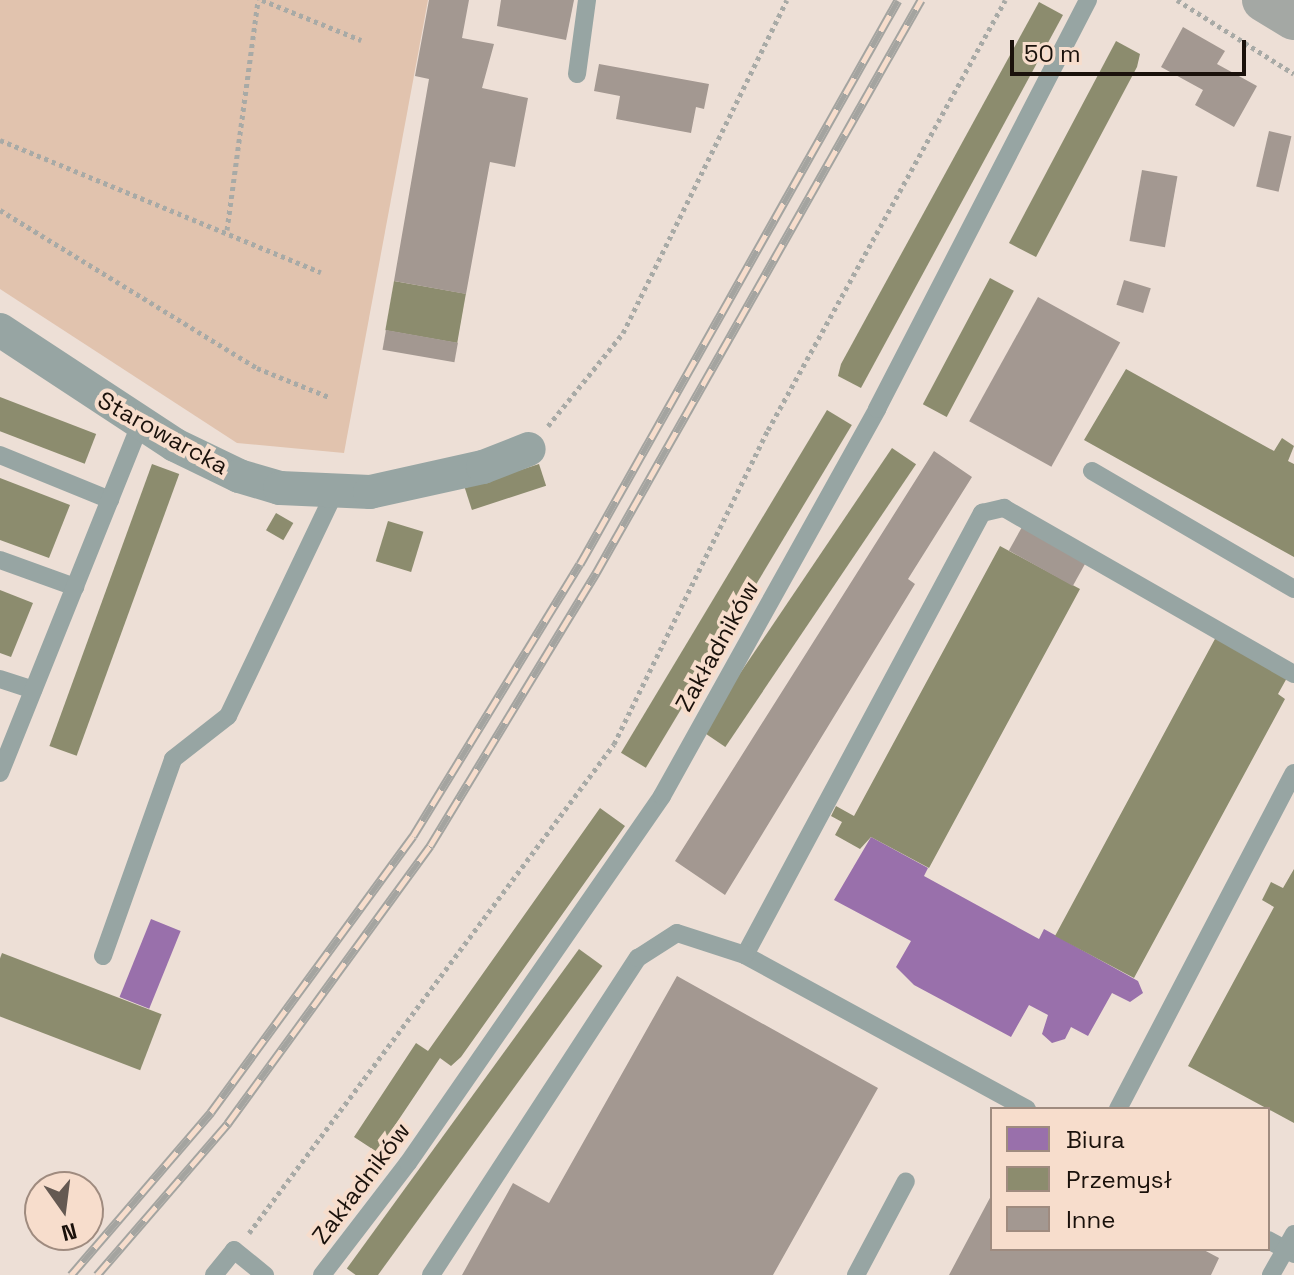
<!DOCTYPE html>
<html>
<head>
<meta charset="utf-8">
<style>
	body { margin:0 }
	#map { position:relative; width:1294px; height:1275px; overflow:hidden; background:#eddfd6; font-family:"Space Grotesk",sans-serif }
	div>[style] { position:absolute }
	.green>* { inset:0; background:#e1c3ae }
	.offices>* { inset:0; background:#9970ab; transform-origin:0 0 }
	.industry>* { inset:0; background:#8c8c6e; transform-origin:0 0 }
	.building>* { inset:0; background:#a39891; transform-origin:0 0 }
	.path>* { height:5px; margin-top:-2.5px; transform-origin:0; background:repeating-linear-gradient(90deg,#a8aaa6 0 4px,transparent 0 8px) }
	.service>* { height:18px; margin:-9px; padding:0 9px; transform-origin:9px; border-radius:9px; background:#97a5a3 }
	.minor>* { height:34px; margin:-17px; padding:0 17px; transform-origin:17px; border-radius:17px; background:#97a5a3 }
	.primary>* { height:44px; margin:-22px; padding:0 22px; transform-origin:22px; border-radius:22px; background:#a4a8a4 }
	.rail>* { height:9px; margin-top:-4.5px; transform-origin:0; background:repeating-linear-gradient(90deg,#f7ddcc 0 18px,#a4a4a0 0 36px); box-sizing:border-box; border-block:2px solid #a4a4a0 }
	span { translate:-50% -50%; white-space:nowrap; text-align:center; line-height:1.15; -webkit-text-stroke:8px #f7ddcc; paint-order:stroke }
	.street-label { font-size:24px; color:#1a110b }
	.legend { position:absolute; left:990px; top:1107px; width:280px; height:144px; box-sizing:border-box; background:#f7ddcc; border:2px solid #9f8b7f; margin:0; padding:10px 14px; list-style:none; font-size:24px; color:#1a110b }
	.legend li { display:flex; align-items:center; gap:16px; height:40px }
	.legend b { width:40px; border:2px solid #9f8b7f }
	.north { position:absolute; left:24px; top:1171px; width:80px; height:80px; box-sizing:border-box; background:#f7ddcc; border:2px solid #9f8b7f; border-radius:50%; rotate:166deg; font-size:22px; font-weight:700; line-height:32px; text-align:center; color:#1a110b }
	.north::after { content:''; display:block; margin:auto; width:28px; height:36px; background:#645952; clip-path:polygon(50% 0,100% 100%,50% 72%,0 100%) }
	.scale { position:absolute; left:1010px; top:40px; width:236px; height:36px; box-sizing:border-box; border:4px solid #1a110b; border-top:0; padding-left:10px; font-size:24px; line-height:28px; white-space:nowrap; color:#1a110b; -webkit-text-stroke:6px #f7ddcc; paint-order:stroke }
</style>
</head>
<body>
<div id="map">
	<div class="green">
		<div style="clip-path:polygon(0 0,428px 0,344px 453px,237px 443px,0 289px)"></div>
	</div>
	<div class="offices">
		<div style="clip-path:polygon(871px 837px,928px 868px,924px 876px,1039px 939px,1044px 929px,1138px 981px,1143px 993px,1130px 1002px,1112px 993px,1088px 1036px,1071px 1027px,1065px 1039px,1052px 1043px,1042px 1034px,1048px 1015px,1029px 1005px,1011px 1037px,914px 985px,896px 967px,911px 941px,834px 900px)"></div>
		<div style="left:151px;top:919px;width:32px;height:84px;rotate:22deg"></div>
	</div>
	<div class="industry">
		<div style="clip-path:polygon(1039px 2px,1063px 15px,861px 388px,838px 376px,841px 364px)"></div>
		<div style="clip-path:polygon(1116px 41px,1140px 54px,1137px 67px,1036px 257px,1009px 243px)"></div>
		<div style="left:990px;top:278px;width:27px;height:143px;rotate:28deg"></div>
		<div style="left:394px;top:281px;width:73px;height:50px;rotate:10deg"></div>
		<div style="clip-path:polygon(1126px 369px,1274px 451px,1282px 438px,1294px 446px,1288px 461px,1294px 464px,1294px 557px,1084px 440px)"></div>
		<div style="left:0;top:397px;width:103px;height:32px;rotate:21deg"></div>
		<div style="left:827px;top:410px;width:29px;height:400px;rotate:31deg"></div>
		<div style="left:892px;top:448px;width:29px;height:341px;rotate:34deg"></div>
		<div style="left:152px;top:464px;width:29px;height:300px;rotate:20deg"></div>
		<div style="left:539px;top:464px;width:23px;height:78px;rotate:72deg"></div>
		<div style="clip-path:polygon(0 478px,70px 505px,49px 558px,0 540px)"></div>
		<div style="left:276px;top:513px;width:20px;height:20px;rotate:30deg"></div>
		<div style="left:388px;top:521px;width:37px;height:42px;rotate:17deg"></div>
		<div style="clip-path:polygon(1000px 546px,1080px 589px,929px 868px,871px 837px,860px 849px,835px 835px,842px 822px,831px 816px,836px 806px,854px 816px)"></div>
		<div style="clip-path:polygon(0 590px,33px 603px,11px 657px,0 653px)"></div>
		<div style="clip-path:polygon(1216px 637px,1288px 676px,1278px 694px,1285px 699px,1134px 978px,1055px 936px)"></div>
		<div style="clip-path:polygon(600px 808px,625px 826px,461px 1057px,451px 1066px,440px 1058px,377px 1152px,354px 1137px,416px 1043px,428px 1051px)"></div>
		<div style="clip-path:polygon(1294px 869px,1294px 1123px,1188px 1066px,1274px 907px,1262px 900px,1271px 882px,1283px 888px)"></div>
		<div style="left:579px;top:949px;width:29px;height:395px;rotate:36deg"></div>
		<div style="left:2px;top:953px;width:171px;height:60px;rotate:21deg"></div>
	</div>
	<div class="building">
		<div style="clip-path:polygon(429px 0,469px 0,462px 38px,494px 44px,482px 88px,528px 98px,515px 167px,490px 162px,466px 294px,394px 281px,429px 79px,415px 76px)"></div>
		<div style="clip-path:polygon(501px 0,574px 0,566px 40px,497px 26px)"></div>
		<div style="clip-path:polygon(1183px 27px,1225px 51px,1217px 64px,1257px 86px,1234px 127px,1195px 105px,1203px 90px,1161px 67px)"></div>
		<div style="clip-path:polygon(599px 64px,709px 84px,704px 109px,696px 107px,691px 133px,616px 119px,620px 96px,594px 91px)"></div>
		<div style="left:1269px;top:131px;width:23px;height:57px;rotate:13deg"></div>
		<div style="left:1142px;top:170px;width:36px;height:72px;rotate:10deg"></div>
		<div style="left:1124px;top:280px;width:28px;height:26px;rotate:17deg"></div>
		<div style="left:1038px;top:297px;width:94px;height:142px;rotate:29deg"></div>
		<div style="left:386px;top:330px;width:73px;height:20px;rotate:10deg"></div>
		<div style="clip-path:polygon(934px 451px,972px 477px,908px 579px,915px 584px,725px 895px,675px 861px)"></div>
		<div style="left:1022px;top:527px;width:73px;height:27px;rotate:29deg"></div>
		<div style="clip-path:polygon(677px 976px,878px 1088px,773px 1275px,462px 1275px,513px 1183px,549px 1203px)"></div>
		<div style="clip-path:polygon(992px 1194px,992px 1249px,1202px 1249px,1219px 1258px,1211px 1275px,949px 1275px)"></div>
	</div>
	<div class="path">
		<div style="left:262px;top:0;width:107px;rotate:22deg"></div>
		<div style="left:1177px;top:0;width:138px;rotate:32.3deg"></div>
		<div style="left:0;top:140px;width:347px;rotate:22.4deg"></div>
		<div style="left:0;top:210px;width:302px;rotate:31.6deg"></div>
		<div style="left:257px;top:368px;width:78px;rotate:21.9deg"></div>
		<div style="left:227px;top:230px;width:232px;rotate:-82.3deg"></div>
		<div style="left:548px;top:426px;width:119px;rotate:-51.1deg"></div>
		<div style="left:623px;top:333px;width:371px;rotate:-63.8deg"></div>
		<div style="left:249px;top:1233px;width:610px;rotate:-53.26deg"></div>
		<div style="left:614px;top:744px;width:350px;rotate:-63.9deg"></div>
		<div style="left:768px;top:430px;width:491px;rotate:-61.1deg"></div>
	</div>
	<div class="service">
		<div style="left:577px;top:74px;width:75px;rotate:-82.3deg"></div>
		<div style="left:0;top:455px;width:119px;rotate:22.2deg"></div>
		<div style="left:1092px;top:471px;width:234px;rotate:30.3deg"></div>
		<div style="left:0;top:560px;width:80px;rotate:19.8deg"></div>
		<div style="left:0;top:679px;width:35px;rotate:18deg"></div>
		<div style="left:0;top:773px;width:375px;rotate:-68.1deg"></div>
		<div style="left:103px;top:956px;width:209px;rotate:-70.4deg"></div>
		<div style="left:173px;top:759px;width:70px;rotate:-38deg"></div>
		<div style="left:228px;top:716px;width:246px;rotate:-64.5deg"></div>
		<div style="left:1027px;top:1109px;width:321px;rotate:-151.4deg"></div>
		<div style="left:745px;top:955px;width:502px;rotate:-61.8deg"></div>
		<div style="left:982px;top:513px;width:23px;rotate:-13deg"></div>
		<div style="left:1004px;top:508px;width:334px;rotate:29.8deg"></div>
		<div style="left:1118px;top:1109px;width:379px;rotate:-62.4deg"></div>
		<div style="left:1268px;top:1240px;width:30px;rotate:28deg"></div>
		<div style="left:214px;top:1275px;width:32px;rotate:-51deg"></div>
		<div style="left:234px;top:1250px;width:40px;rotate:39deg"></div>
		<div style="left:322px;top:1275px;width:141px;rotate:-52.5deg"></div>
		<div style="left:408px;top:1163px;width:446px;rotate:-55.3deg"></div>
		<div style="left:662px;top:796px;width:443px;rotate:-60.9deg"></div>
		<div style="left:877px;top:409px;width:460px;rotate:-62.7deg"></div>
		<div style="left:431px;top:1275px;width:379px;rotate:-56.9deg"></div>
		<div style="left:638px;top:958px;width:46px;rotate:-32.7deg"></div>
		<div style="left:677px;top:933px;width:71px;rotate:17.9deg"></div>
		<div style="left:856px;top:1275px;width:106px;rotate:-62deg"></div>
		<div style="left:1271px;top:1275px;width:47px;rotate:-60.7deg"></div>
	</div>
	<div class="minor">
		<div style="left:0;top:330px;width:209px;rotate:33.3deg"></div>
		<div style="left:175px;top:445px;width:71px;rotate:25.8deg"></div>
		<div style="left:239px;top:476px;width:43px;rotate:16.3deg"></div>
		<div style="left:280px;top:488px;width:90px;rotate:2.5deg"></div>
		<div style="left:370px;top:492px;width:116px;rotate:-12.5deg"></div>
		<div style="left:483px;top:467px;width:49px;rotate:-21.4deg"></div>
	</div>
	<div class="primary">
		<div style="left:1264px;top:0;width:35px;rotate:31deg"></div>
	</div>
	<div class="rail">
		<div style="left:71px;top:1275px;width:215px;rotate:-49.3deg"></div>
		<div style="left:211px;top:1112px;width:342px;rotate:-53.8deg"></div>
		<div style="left:413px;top:836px;width:319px;rotate:-58.5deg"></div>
		<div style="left:580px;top:564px;width:647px;rotate:-60.58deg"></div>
		<div style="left:97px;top:1275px;width:201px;rotate:-49.2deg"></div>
		<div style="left:228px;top:1123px;width:343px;rotate:-53.9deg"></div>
		<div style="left:430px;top:846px;width:320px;rotate:-58.7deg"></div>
		<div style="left:596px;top:573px;width:659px;rotate:-60.44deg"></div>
	</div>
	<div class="street-label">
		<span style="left:163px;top:433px;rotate:29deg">Starowarcka</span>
		<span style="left:717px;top:646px;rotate:-61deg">Zakładników</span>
		<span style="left:361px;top:1183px;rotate:-53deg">Zakładników</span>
	</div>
	<ul class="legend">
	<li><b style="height:22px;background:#9970ab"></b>Biura</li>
	<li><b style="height:22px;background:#8c8c6e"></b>Przemysł</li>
	<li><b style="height:22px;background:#a39891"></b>Inne</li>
	</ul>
	<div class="north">N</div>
	<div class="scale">50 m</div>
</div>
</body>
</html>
